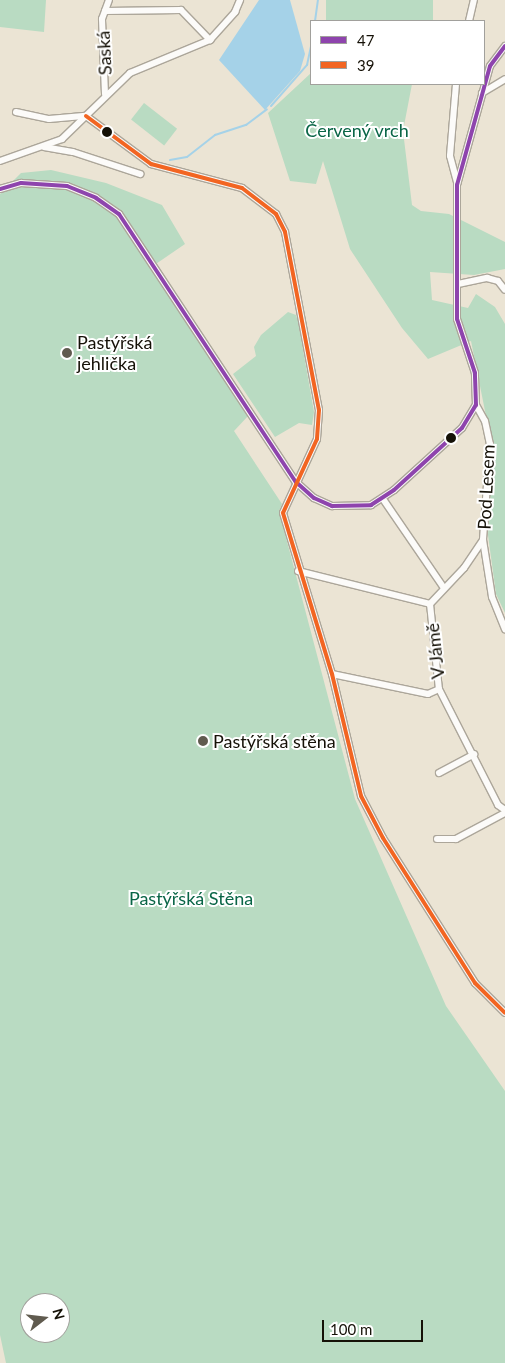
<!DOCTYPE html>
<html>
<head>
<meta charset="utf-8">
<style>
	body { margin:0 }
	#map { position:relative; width:505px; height:1363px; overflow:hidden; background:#ebe4d4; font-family:Lato,sans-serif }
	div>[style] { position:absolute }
	.green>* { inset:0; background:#b9dbc2; transform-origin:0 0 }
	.water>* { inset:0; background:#a5d2e8 }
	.stream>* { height:2px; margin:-1px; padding:0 1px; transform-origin:1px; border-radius:1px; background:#a5d2e8 }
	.roads { filter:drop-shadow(1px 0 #aca69a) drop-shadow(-1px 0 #aca69a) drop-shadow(0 1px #aca69a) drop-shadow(0 -1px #aca69a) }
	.minor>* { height:6px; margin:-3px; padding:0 3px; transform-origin:3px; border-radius:3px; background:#fcfbf9 }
	.bus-1>* { height:4px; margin:-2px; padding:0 2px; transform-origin:2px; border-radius:2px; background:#8e44ad }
	.bus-2>* { height:4px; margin:-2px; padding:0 2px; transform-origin:2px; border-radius:2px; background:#f26522 }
	.dots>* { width:14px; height:14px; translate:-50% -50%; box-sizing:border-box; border:2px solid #fff; border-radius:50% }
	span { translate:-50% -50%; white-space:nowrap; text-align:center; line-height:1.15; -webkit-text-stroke:4px #fff; paint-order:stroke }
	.street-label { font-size:18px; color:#151107 }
	.park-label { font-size:18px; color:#096546 }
	.poi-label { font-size:18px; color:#151107 }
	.left { translate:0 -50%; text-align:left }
	.legend { position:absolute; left:310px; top:20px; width:175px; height:65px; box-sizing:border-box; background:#fff; border:1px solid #a1a09c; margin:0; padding:6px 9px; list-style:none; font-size:15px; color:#151107 }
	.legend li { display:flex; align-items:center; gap:10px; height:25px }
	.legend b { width:25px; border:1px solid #a1a09c }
	.north { position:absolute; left:20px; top:1293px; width:50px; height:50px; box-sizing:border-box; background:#fff; border:1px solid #a1a09c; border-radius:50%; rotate:74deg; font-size:14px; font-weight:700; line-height:20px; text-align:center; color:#151107 }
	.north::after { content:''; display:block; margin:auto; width:18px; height:22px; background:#605b4f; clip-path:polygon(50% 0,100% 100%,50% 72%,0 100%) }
	.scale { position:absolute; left:322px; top:1320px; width:101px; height:22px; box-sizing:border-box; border:2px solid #151107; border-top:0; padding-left:6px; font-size:15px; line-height:18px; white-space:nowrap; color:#151107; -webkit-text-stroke:4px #fff; paint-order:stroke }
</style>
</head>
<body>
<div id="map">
	<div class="green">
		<div style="clip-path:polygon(0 0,46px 0,44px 32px,0 27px)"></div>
		<div style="left:326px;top:0;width:107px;height:21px"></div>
		<div style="clip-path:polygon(311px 73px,311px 84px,412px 84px,403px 131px,412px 205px,421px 211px,449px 214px,505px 242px,505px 269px,474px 275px,430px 272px,432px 300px,468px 308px,476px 294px,495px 307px,505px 324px,505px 613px,496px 594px,488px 535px,492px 465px,489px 431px,471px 341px,428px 359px,402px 328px,350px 249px,323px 161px,316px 184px,290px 181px,268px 113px)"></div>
		<div style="left:144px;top:103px;width:42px;height:21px;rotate:38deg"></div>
		<div style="clip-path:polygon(evenodd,51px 170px,106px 183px,162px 205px,185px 244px,150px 268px,249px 415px,234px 431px,282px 504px,279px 511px,355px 799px,446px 1006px,505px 1091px,505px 1363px,6px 1363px,0 1335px,0 194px,21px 173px,51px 170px,30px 1303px,60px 1303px,60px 1333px,30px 1333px,30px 1303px)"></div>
		<div style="clip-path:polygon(288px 312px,296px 315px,298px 321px,314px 412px,312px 425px,299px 423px,275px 437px,233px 374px,256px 356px,254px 347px,261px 335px)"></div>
	</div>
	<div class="water">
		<div style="clip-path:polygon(259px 0,290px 0,305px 54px,300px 71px,265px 110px,219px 60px)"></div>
	</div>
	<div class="stream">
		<div style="left:315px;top:21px;width:21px;rotate:-82deg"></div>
		<div style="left:271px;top:106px;width:55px;rotate:-48.7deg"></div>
		<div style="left:307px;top:65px;width:19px;rotate:-78deg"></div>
		<div style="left:170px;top:160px;width:17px;rotate:-10deg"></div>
		<div style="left:187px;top:157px;width:36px;rotate:-38deg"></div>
		<div style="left:215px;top:135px;width:33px;rotate:-18deg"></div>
		<div style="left:246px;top:125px;width:26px;rotate:-37deg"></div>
	</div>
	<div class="roads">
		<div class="minor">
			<div style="left:105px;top:11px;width:76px;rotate:-0.8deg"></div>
			<div style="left:181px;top:10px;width:42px;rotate:46deg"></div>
			<div style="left:469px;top:21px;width:22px;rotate:-77deg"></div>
			<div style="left:456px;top:84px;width:72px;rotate:94.8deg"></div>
			<div style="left:450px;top:156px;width:28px;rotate:75deg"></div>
			<div style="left:482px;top:93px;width:27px;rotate:-31deg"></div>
			<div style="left:105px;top:94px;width:75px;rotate:-92.3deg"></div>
			<div style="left:102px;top:19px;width:20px;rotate:-70deg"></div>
			<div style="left:16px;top:112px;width:34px;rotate:12deg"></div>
			<div style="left:49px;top:119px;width:37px;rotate:-5deg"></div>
			<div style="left:86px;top:116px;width:81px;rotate:36.4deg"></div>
			<div style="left:151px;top:164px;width:94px;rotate:14.8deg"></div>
			<div style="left:242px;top:188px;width:43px;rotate:37.4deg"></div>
			<div style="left:276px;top:214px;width:20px;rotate:63deg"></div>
			<div style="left:285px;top:232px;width:181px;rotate:79.2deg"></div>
			<div style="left:319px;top:410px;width:29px;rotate:94deg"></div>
			<div style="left:317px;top:439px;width:81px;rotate:114.7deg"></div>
			<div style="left:283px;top:513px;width:168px;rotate:73.1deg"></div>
			<div style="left:332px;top:674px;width:125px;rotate:76.6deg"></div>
			<div style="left:361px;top:796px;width:47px;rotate:62.4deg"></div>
			<div style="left:383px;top:838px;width:172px;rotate:57.6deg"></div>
			<div style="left:475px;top:983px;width:42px;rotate:45deg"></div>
			<div style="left:44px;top:147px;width:29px;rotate:10deg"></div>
			<div style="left:73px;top:152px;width:71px;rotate:18.2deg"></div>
			<div style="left:0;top:161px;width:66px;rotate:-19.5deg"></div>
			<div style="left:62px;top:139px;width:95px;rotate:-44.1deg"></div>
			<div style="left:130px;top:73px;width:87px;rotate:-22.4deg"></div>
			<div style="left:210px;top:40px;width:38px;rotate:-48deg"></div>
			<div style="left:235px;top:12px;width:13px;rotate:-67deg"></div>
			<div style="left:0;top:189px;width:22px;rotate:-16deg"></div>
			<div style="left:21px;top:183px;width:46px;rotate:3.7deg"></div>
			<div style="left:67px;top:186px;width:31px;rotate:22deg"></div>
			<div style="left:96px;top:198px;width:28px;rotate:35deg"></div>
			<div style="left:119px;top:214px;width:321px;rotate:56.6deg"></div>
			<div style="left:296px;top:482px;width:24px;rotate:42deg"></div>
			<div style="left:314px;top:498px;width:20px;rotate:24deg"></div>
			<div style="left:332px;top:506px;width:39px;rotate:-1deg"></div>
			<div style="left:371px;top:505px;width:27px;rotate:-33deg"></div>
			<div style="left:394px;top:490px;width:92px;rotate:-42.4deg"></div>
			<div style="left:462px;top:428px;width:27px;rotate:-59deg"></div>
			<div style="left:476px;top:405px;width:32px;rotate:-92deg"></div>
			<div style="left:475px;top:373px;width:57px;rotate:-108.4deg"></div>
			<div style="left:457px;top:319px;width:134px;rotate:-90deg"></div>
			<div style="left:457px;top:185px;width:123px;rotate:-74.5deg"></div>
			<div style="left:490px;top:66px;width:25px;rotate:-53deg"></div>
			<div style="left:458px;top:284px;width:30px;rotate:-12deg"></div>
			<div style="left:487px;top:278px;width:11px;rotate:15deg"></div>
			<div style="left:498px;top:281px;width:11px;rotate:52deg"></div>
			<div style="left:476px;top:405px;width:18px;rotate:61deg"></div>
			<div style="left:485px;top:421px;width:24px;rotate:78deg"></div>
			<div style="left:490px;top:444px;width:96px;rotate:94.2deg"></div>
			<div style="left:483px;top:540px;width:34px;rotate:124deg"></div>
			<div style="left:464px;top:568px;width:50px;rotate:133.4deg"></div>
			<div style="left:430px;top:604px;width:85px;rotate:84deg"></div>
			<div style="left:439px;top:689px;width:130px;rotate:63deg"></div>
			<div style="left:498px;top:805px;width:9px;rotate:36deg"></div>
			<div style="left:383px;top:499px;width:108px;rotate:55.6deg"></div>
			<div style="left:483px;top:540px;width:58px;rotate:81deg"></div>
			<div style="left:492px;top:597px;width:35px;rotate:68deg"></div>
			<div style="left:298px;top:571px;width:136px;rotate:14deg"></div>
			<div style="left:332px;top:674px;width:98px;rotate:11.8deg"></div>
			<div style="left:428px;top:694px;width:12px;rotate:-24deg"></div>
			<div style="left:439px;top:773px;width:40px;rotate:-28deg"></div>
			<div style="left:437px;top:839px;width:19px"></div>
			<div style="left:456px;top:839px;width:55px;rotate:-28deg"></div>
		</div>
	</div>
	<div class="bus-1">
		<div style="left:0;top:189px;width:22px;rotate:-16deg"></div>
		<div style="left:21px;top:183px;width:46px;rotate:3.7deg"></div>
		<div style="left:67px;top:186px;width:31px;rotate:22deg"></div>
		<div style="left:96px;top:198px;width:28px;rotate:35deg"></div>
		<div style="left:119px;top:214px;width:321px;rotate:56.6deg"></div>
		<div style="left:296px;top:482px;width:24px;rotate:42deg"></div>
		<div style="left:314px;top:498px;width:20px;rotate:24deg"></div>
		<div style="left:332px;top:506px;width:39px;rotate:-1deg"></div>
		<div style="left:371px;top:505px;width:27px;rotate:-33deg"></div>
		<div style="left:394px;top:490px;width:92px;rotate:-42.4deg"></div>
		<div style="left:462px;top:428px;width:27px;rotate:-59deg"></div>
		<div style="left:476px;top:405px;width:32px;rotate:-92deg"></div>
		<div style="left:475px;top:373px;width:57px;rotate:-108.4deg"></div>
		<div style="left:457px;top:319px;width:134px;rotate:-90deg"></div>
		<div style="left:457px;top:185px;width:123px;rotate:-74.5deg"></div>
		<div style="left:490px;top:66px;width:25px;rotate:-53deg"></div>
	</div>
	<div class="bus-2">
		<div style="left:86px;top:116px;width:81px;rotate:36.4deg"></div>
		<div style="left:151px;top:164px;width:94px;rotate:14.8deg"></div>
		<div style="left:242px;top:188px;width:43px;rotate:37.4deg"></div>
		<div style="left:276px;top:214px;width:20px;rotate:63deg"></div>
		<div style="left:285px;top:232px;width:181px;rotate:79.2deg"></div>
		<div style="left:319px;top:410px;width:29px;rotate:94deg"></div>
		<div style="left:317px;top:439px;width:81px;rotate:114.7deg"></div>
		<div style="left:283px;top:513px;width:168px;rotate:73.1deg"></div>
		<div style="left:332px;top:674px;width:125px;rotate:76.6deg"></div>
		<div style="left:361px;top:796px;width:47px;rotate:62.4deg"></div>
		<div style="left:383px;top:838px;width:172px;rotate:57.6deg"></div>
		<div style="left:475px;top:983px;width:42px;rotate:45deg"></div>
	</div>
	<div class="dots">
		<div style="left:107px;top:132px;background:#151107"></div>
		<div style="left:67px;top:353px;background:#605b4f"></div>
		<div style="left:451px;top:438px;background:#151107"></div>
		<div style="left:203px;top:741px;background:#605b4f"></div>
	</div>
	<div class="street-label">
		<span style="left:104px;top:53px;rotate:-93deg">Saská</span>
		<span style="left:486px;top:487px;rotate:-87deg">Pod Lesem</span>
		<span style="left:435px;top:651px;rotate:-96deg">V Jámě</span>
	</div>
	<div class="park-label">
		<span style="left:357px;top:130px">Červený vrch</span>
		<span style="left:191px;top:898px">Pastýřská Stěna</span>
	</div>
	<div class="poi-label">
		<span class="left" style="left:77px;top:353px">Pastýřská<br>jehlička</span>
		<span class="left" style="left:213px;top:741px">Pastýřská stěna</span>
	</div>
	<ul class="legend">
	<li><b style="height:6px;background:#8e44ad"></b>47</li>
	<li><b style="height:6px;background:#f26522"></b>39</li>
	</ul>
	<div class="north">N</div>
	<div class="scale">100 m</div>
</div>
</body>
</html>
